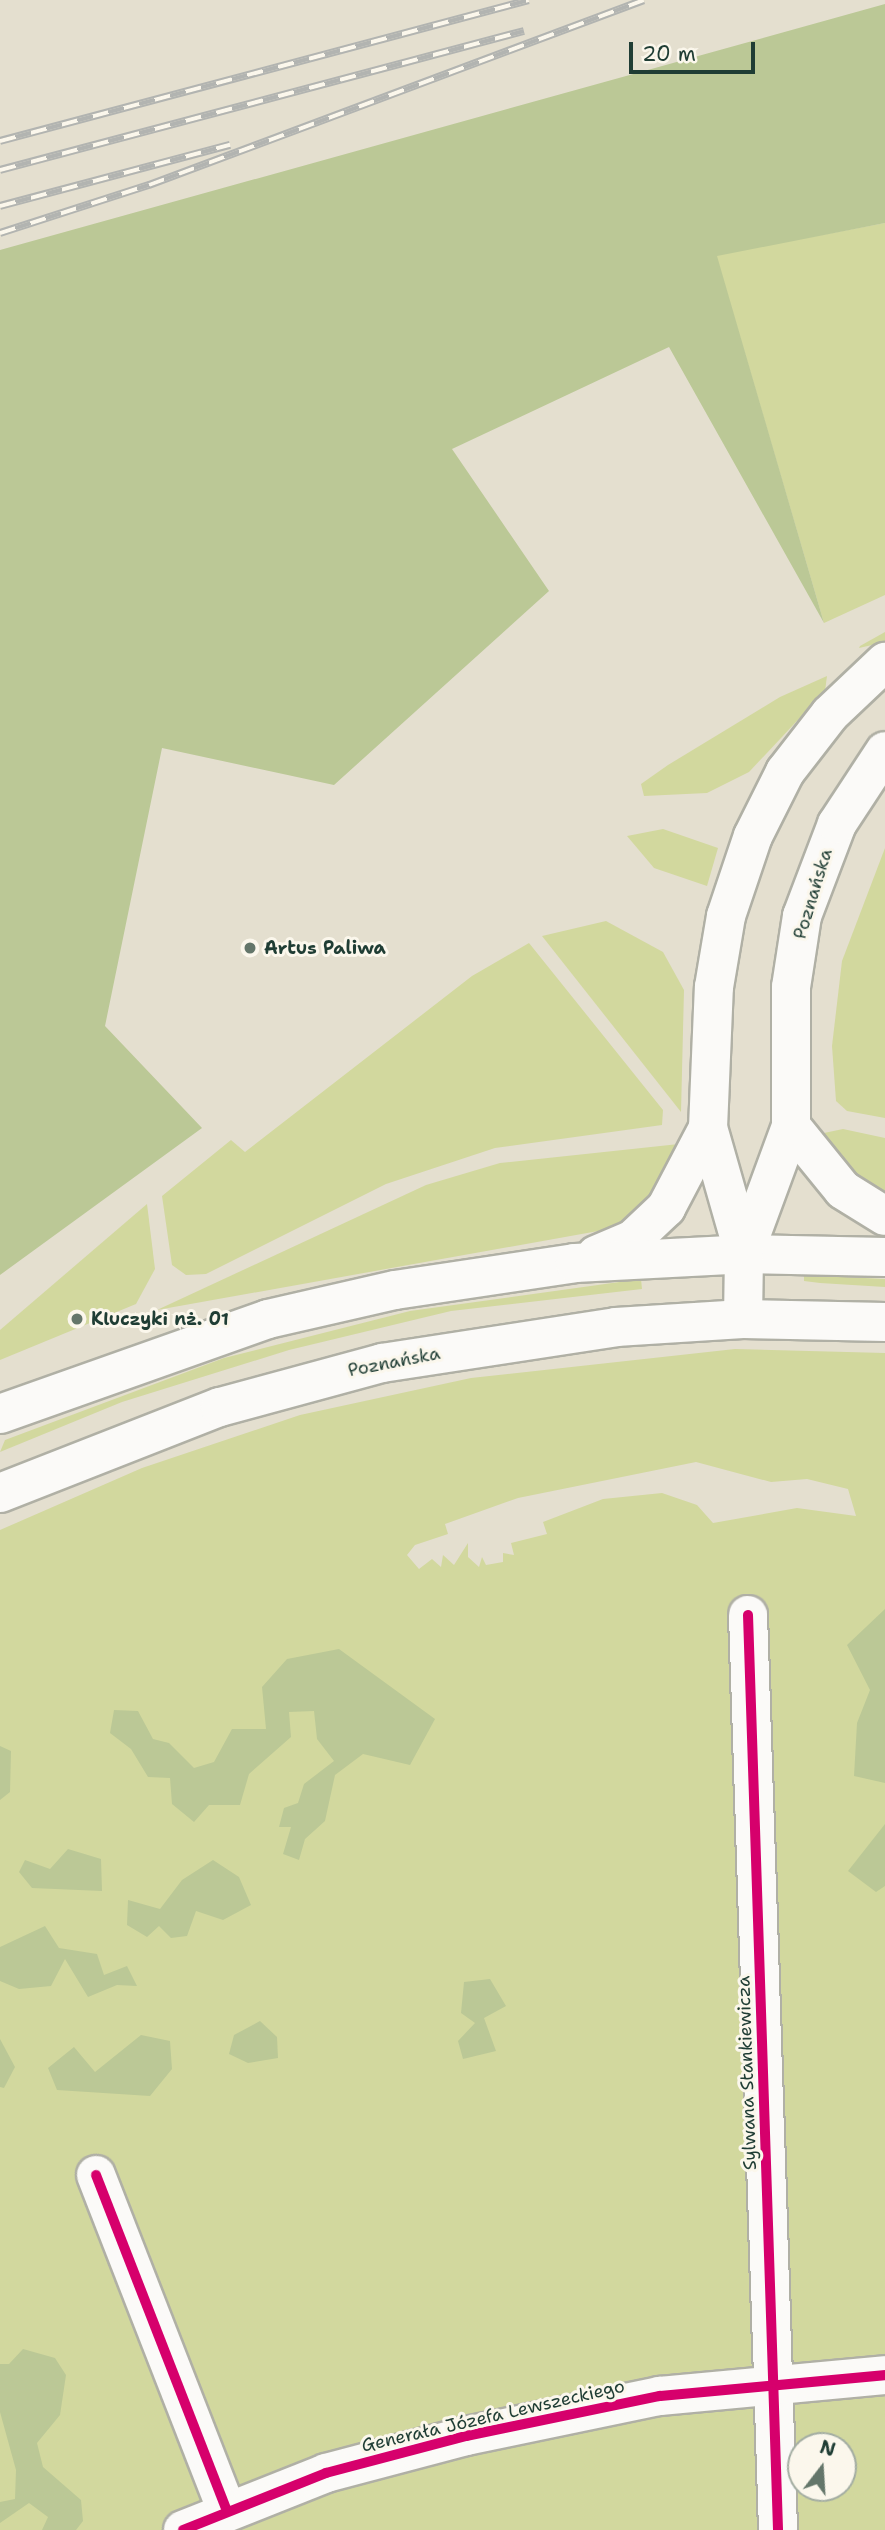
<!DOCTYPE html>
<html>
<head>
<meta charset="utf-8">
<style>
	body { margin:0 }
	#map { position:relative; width:885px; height:2530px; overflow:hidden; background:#e4dfcf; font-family:"Shantell Sans",sans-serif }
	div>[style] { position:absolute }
	.green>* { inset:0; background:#d2d89e }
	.forest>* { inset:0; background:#bbc896 }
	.roads { filter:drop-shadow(2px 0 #b0b0a5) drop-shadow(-2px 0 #b0b0a5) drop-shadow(0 2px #b0b0a5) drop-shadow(0 -2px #b0b0a5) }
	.minor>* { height:38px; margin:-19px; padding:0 19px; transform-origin:19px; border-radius:19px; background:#fbfaf8 }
	.secondary>* { height:38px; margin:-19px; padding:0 19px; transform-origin:19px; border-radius:19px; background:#fbfaf8 }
	.primary>* { height:38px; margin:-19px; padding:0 19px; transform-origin:19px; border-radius:19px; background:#fbfaf8 }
	.rail>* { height:8px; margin-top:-4px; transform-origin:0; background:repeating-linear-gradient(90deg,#fbf7ec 0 16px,#b2b4b1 0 32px); box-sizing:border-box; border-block:2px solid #b2b4b1 }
	.cycleway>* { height:10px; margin:-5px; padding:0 5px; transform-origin:5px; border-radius:5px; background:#d6006c }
	.dots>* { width:19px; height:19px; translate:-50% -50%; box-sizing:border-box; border:4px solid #fbf7ec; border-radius:50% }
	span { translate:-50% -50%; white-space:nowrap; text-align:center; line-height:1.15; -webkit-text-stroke:6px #fbf7ec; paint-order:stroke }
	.street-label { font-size:18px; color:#1f3d34 }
	.poi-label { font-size:18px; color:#1f3d34; font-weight:700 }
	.left { translate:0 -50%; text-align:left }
	.north { position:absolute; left:787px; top:2432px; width:70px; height:70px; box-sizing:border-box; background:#fbf7ec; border:2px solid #a3ada2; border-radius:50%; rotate:17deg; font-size:19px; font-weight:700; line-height:28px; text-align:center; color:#1f3d34 }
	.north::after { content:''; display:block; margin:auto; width:24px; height:32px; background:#64766a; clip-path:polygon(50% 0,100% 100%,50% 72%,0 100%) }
	.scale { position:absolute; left:629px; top:42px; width:126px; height:32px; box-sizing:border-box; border:4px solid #1f3d34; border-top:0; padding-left:9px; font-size:21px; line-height:24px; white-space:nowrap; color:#1f3d34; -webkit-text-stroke:5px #fbf7ec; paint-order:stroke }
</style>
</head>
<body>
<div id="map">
	<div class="green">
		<div style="clip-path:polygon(885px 223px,885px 595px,824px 623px,716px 255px)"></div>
		<div style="clip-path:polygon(885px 632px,885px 642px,859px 648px,860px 646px)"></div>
		<div style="clip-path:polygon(827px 676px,825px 691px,749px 772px,707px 793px,644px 796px,641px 784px,668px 765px,780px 697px)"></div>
		<div style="clip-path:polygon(663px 829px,718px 848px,707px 886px,654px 868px,627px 836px)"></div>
		<div style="clip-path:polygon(885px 848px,885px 1118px,847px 1111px,836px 1101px,832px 1046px,842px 961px)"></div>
		<div style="clip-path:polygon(606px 921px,663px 952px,684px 990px,681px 1112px,542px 936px)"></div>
		<div style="clip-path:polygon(529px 943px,663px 1110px,662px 1125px,495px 1148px,386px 1184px,206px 1274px,186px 1275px,172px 1265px,162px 1196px,231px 1140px,245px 1152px,472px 976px)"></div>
		<div style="clip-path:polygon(843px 1129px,885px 1138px,885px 1199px,837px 1158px,824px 1133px)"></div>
		<div style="clip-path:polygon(679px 1144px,674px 1164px,637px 1215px,615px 1228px,157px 1310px,426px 1185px,500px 1163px)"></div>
		<div style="clip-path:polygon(147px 1204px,155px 1269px,136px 1304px,0 1360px,0 1330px)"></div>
		<div style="clip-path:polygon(804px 1275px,885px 1279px,885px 1287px,820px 1283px,804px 1281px)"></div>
		<div style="clip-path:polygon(641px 1279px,642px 1289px,451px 1311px,289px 1350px,122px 1402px,0 1452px,5px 1440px,224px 1358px,410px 1311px)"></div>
		<div style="clip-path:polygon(evenodd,735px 1349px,885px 1353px,885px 2530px,0 2530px,0 1530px,142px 1468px,300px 1415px,471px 1378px,735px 1349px,696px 1462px,771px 1482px,807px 1479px,848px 1489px,856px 1516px,797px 1508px,713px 1523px,697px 1505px,662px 1493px,603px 1499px,543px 1522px,547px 1534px,511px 1543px,514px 1555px,503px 1553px,503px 1562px,486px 1565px,482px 1557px,479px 1567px,468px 1557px,468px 1543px,454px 1565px,443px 1555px,441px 1567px,432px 1559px,419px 1569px,407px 1555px,415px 1545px,448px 1534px,445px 1524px,518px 1498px,696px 1462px,735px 1349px,801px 2446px,843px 2446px,843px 2488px,801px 2488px,801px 2446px)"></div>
	</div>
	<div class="forest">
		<div style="clip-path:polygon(885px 4px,885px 223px,717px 256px,824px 623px,669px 347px,452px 449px,549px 591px,334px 785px,162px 748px,105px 1026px,202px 1128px,0 1275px,0 250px)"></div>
		<div style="clip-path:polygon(885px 1609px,885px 1783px,854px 1776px,857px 1723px,870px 1690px,847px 1645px)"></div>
		<div style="clip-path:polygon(339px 1649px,435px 1719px,410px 1765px,363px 1754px,335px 1775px,325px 1821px,305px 1839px,299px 1860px,283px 1854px,291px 1827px,279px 1827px,284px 1808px,298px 1803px,304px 1784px,334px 1761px,317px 1739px,314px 1711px,289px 1712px,291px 1737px,249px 1774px,240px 1805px,209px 1805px,194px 1822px,172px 1804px,170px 1778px,148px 1777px,131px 1749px,110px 1733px,114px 1710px,138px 1711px,153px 1739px,169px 1743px,194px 1768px,214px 1762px,232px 1729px,266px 1729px,262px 1687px,287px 1659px)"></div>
		<div style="clip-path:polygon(0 1746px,11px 1751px,10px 1792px,0 1800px)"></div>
		<div style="clip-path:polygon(885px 1824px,885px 1886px,876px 1892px,848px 1871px)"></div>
		<div style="clip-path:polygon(68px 1849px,101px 1859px,102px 1891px,32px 1888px,19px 1872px,25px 1860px,50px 1869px)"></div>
		<div style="clip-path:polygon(213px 1860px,239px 1877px,251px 1905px,223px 1920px,196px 1911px,187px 1936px,171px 1938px,159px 1926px,147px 1937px,127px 1925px,128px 1900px,160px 1909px,182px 1880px)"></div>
		<div style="clip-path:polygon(45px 1926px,59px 1948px,97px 1954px,104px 1975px,127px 1966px,137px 1986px,117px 1985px,88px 1997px,65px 1959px,51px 1986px,19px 1989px,0 1981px,0 1947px)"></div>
		<div style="clip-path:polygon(490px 1979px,506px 2006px,484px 2018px,496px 2051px,463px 2059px,458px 2041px,475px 2023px,461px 2013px,464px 1982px)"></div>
		<div style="clip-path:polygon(260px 2021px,277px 2037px,278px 2058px,248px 2063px,229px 2054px,234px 2035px)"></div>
		<div style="clip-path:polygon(141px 2035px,170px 2041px,172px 2069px,150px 2096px,57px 2090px,48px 2068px,74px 2047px,95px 2072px)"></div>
		<div style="clip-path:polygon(0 2039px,15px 2067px,4px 2088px,0 2087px)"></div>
		<div style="clip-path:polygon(23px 2349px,55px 2358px,66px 2375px,60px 2415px,37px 2443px,43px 2467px,81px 2500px,83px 2521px,76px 2530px,42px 2530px,48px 2517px,29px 2503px,0 2523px,0 2502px,15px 2499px,16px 2470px,0 2412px,0 2364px,9px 2364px)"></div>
	</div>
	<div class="roads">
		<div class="minor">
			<div style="left:748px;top:1615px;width:915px;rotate:88.12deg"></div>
			<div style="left:96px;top:2175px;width:358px;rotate:68.7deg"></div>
			<div style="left:183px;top:2530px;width:154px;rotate:-21.7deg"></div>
			<div style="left:326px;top:2473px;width:145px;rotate:-14.8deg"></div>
			<div style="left:466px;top:2436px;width:198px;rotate:-11.7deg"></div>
			<div style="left:660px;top:2396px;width:226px;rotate:-5.3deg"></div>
		</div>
		<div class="secondary">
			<div style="left:791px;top:1126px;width:82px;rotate:50.9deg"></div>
			<div style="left:843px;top:1190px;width:49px;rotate:31.8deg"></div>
			<div style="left:744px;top:1254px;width:141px;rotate:1.2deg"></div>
			<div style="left:743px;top:1319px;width:142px;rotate:1.2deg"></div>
		</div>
		<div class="primary">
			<div style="left:744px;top:1254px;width:136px;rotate:-69.8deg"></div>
			<div style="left:791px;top:1126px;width:139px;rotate:-90deg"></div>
			<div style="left:791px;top:987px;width:72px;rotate:-81.2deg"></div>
			<div style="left:802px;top:916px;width:98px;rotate:-69.2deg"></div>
			<div style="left:837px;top:824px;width:87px;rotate:-56.7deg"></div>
			<div style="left:596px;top:1255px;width:39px;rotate:-23deg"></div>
			<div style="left:632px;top:1240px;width:47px;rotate:-43.3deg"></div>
			<div style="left:666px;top:1208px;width:90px;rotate:-62.3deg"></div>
			<div style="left:0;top:1414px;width:284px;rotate:-19.5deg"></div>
			<div style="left:268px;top:1319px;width:130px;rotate:-12.9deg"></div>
			<div style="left:395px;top:1290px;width:182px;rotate:-8.5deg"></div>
			<div style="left:575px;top:1263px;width:169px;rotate:-3deg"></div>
			<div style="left:0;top:1493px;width:236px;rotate:-21.4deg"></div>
			<div style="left:220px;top:1407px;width:168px;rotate:-15.2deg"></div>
			<div style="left:382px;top:1363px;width:237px;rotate:-8.7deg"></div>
			<div style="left:616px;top:1327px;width:127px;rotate:-3.6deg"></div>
			<div style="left:743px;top:1319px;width:65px;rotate:-89.1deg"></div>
			<div style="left:744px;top:1254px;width:131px;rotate:-105.9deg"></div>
			<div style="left:708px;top:1128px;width:141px;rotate:-87.6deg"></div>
			<div style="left:714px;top:987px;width:72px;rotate:-80.4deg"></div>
			<div style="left:726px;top:916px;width:84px;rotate:-71.4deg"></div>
			<div style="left:753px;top:836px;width:72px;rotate:-63.4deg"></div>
			<div style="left:785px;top:772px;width:73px;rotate:-52.2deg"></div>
			<div style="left:830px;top:714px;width:76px;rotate:-43.4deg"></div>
		</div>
	</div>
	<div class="rail">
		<div style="left:0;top:141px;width:547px;rotate:-14.92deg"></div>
		<div style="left:0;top:170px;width:542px;rotate:-14.86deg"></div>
		<div style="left:0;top:206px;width:238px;rotate:-14.9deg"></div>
		<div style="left:0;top:233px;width:157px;rotate:-17.9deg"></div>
		<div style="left:149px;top:185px;width:528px;rotate:-20.49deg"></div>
	</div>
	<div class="cycleway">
		<div style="left:748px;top:1615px;width:915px;rotate:88.12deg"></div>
		<div style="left:96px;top:2175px;width:358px;rotate:68.7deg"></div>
		<div style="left:183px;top:2530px;width:154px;rotate:-21.7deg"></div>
		<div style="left:326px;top:2473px;width:145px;rotate:-14.8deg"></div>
		<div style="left:466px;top:2436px;width:198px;rotate:-11.7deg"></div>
		<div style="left:660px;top:2396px;width:226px;rotate:-5.3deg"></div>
	</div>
	<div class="dots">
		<div style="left:250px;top:948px;background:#64766a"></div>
		<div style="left:77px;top:1319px;background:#64766a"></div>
	</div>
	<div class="street-label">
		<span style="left:813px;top:894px;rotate:-73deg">Poznańska</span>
		<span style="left:394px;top:1362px;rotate:-11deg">Poznańska</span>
		<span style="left:747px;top:2073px;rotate:-92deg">Sylwana Stankiewicza</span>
		<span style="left:493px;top:2416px;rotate:-13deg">Generała Józefa Lewszeckiego</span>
	</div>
	<div class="poi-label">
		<span class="left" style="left:264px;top:948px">Artus Paliwa</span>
		<span class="left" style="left:91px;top:1319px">Kluczyki nż. 01</span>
	</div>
	<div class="north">N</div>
	<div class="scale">20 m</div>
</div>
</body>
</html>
